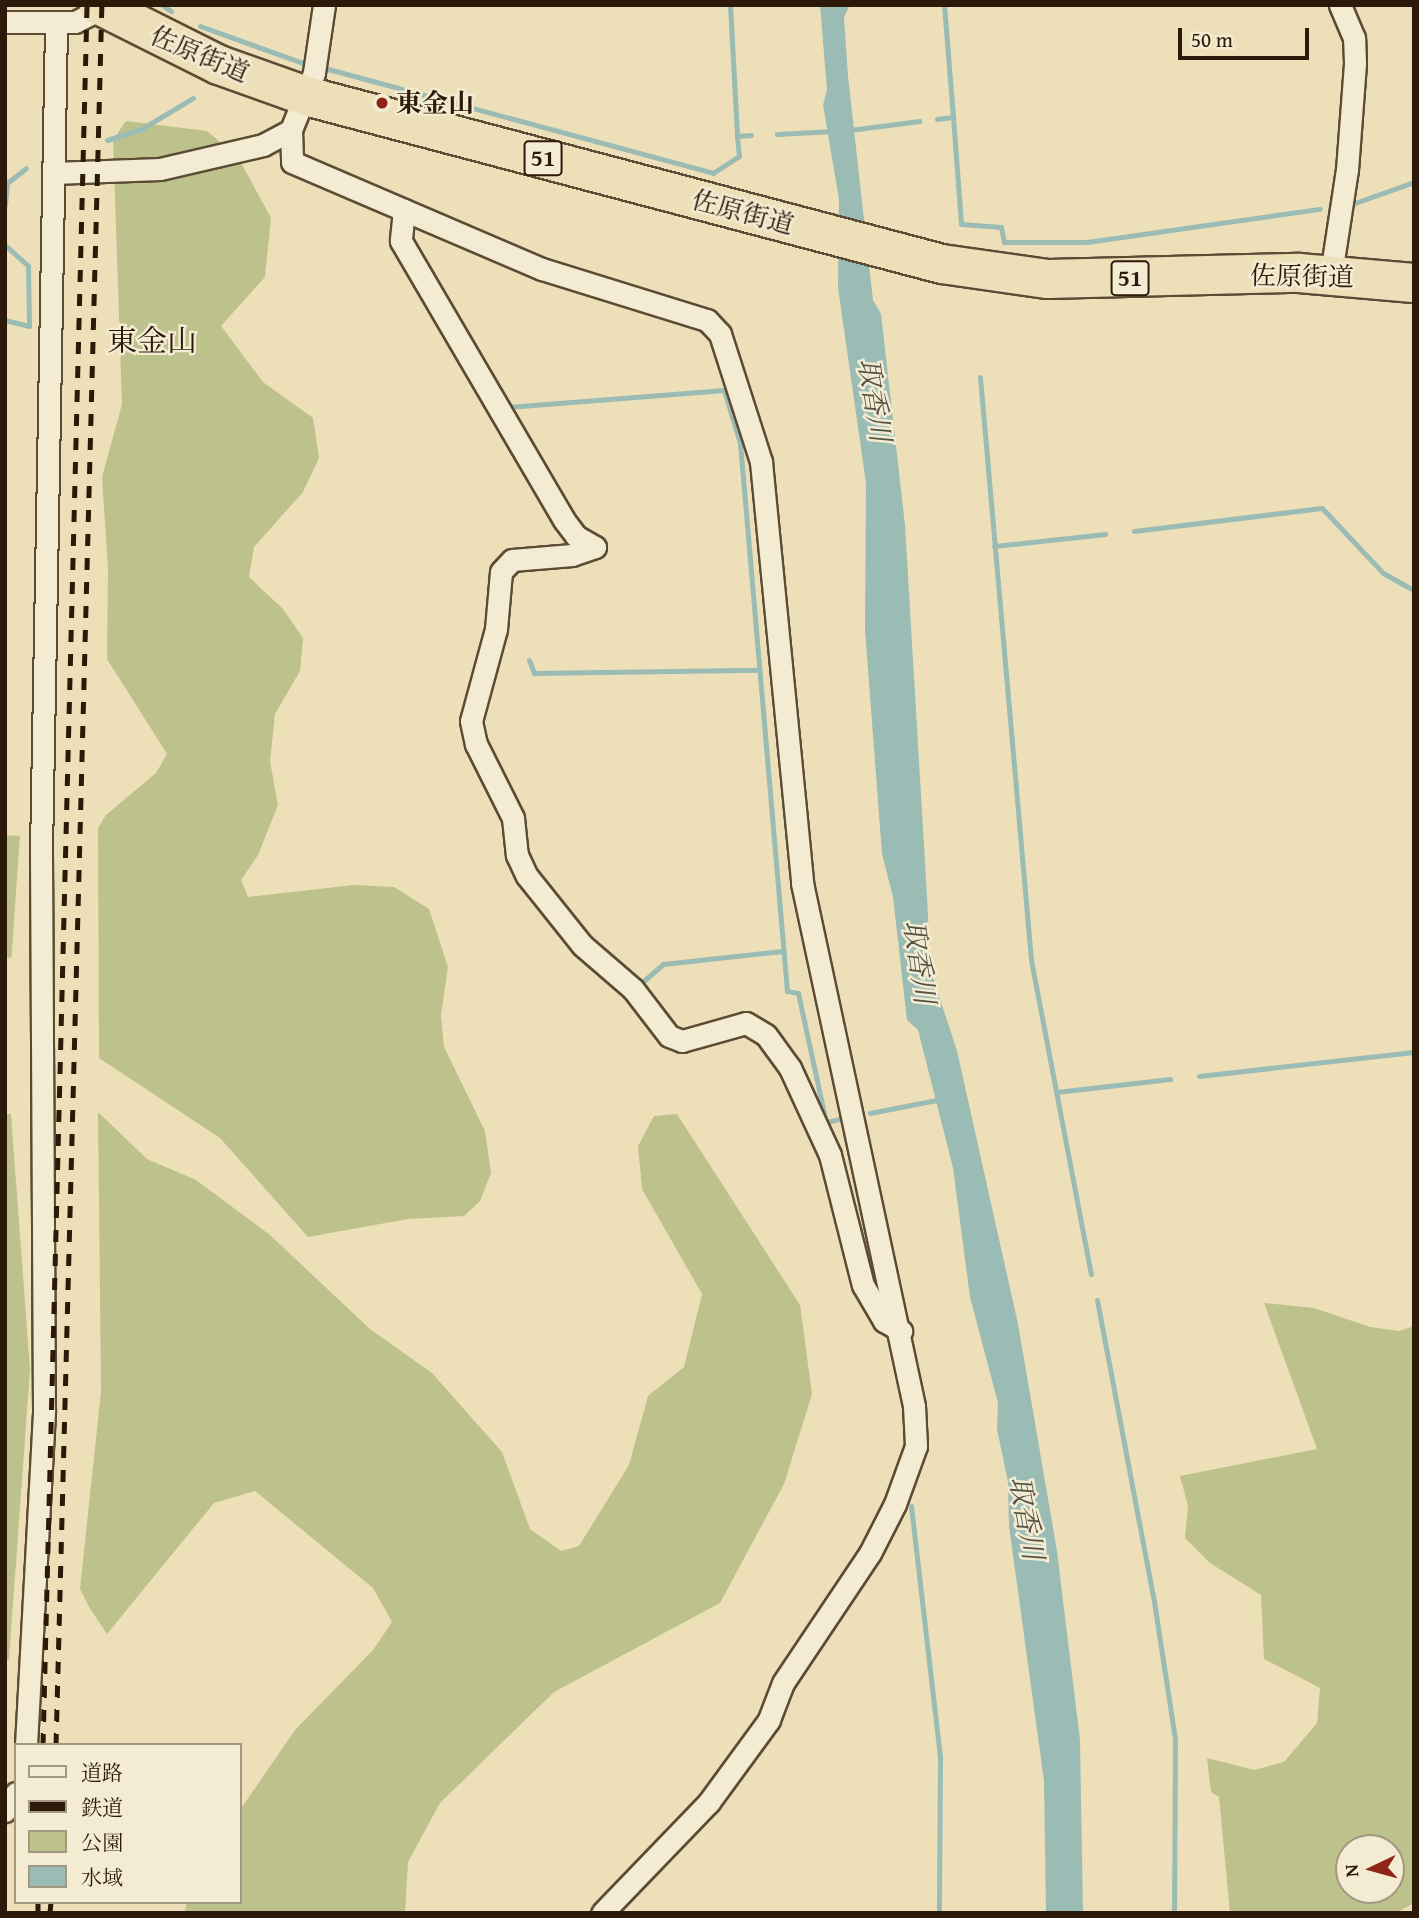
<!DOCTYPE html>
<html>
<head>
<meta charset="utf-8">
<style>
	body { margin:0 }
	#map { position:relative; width:1419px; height:1918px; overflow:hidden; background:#ede0b9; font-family:"Gentium Book Plus","Noto Serif JP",serif }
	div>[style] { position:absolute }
	.green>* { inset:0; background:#bdc18c; transform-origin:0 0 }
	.water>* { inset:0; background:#9abcb5 }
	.stream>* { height:5px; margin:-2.5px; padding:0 2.5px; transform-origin:2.5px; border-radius:2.5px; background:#9abcb5 }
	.roads { filter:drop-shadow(2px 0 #5c4b35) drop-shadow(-2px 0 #5c4b35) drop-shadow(0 2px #5c4b35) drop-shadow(0 -2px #5c4b35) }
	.street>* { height:21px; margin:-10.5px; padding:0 10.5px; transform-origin:10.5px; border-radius:10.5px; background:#f3ebd2 }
	.highway>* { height:38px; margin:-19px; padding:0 19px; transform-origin:19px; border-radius:19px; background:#ede0b9 }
	.rail>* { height:5px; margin-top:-2.5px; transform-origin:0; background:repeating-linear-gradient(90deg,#2c1909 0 12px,transparent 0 24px) }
	.dots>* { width:19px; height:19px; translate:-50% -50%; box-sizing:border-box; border:4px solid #f3ebd2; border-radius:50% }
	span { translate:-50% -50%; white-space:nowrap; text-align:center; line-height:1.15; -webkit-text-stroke:5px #f3ebd2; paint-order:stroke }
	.shield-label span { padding:2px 5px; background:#f3ebd2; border:2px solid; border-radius:5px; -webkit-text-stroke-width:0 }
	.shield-label { font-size:24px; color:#2c1909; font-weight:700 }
	.street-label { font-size:26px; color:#2c1909 }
	.poi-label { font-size:26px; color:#2c1909; font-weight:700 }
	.left { translate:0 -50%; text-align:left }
	.water-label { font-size:28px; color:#525245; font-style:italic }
	.quarter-label { font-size:30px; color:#2c1909 }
	.frame { position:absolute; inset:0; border:7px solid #2c1909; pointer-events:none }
	.legend { position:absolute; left:14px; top:1743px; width:228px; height:161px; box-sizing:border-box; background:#f3ebd2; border:2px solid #a39782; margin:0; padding:9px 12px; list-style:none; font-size:21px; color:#2c1909 }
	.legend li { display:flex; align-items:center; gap:14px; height:35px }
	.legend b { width:35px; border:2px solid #a39782 }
	.north { position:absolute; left:1335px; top:1834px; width:70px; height:70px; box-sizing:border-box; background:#f3ebd2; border:2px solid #a39782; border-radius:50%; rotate:265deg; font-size:19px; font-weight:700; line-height:28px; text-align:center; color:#2c1909 }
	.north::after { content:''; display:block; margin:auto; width:24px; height:32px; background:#8f2418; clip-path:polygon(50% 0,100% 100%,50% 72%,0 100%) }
	.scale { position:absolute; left:1178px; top:28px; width:131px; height:32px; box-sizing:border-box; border:4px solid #2c1909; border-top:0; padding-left:9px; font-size:21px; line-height:24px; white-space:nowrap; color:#2c1909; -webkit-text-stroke:5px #f3ebd2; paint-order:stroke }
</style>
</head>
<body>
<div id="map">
	<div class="green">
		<div style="clip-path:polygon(126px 121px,207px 131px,238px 157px,271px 218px,265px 277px,221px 326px,263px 382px,313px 418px,319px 458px,303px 492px,254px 547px,249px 577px,283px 609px,303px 638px,300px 671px,275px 714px,270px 761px,278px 805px,258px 855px,241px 880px,248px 897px,354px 885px,394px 887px,429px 909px,448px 967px,441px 1015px,444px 1047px,485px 1131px,491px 1173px,480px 1201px,464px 1216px,408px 1219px,308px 1237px,220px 1138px,99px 1058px,98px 828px,106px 815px,156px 773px,167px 754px,107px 659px,108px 567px,102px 477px,122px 404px,113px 140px)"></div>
		<div style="left:5px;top:835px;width:15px;height:122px;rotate:4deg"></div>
		<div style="clip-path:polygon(98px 1112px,147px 1159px,196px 1180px,270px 1235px,370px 1329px,432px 1373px,502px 1452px,530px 1529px,561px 1551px,579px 1546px,629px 1465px,648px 1396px,684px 1367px,702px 1294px,642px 1189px,638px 1146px,654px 1116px,677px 1114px,800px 1305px,812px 1394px,784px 1484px,720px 1603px,554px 1692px,440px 1803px,408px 1862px,405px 1913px,184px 1913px,187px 1902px,240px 1902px,240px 1810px,295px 1730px,373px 1650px,392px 1622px,373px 1588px,255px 1491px,214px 1503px,107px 1634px,89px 1607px,80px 1589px,101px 1391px)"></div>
		<div style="clip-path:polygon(5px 1114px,11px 1114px,30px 1370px,9px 1659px,5px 1661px)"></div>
		<div style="clip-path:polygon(evenodd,1264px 1303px,1314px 1308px,1370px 1327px,1399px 1331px,1414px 1326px,1414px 1903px,1396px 1913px,1230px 1913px,1219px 1797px,1211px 1792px,1207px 1758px,1254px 1770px,1284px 1762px,1317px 1723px,1320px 1688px,1264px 1659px,1261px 1595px,1210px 1563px,1185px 1538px,1188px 1506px,1180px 1476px,1317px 1449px,1264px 1303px,1391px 1848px,1391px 1890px,1349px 1890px,1349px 1848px,1391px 1848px)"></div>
	</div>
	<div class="water">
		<div style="clip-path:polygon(820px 5px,849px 7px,844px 17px,848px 76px,873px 300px,881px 314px,905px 525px,927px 896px,929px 936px,924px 950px,957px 1051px,1018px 1324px,1057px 1551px,1080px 1740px,1083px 1913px,1046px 1913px,1044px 1781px,1009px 1526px,1008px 1482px,997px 1429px,998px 1403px,970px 1297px,953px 1168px,918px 1030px,907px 1020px,893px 897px,882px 854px,865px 630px,866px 483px,838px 288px,839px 199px,823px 105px,827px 90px)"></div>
	</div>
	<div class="stream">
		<div style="left:162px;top:5px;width:11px;rotate:34deg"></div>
		<div style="left:730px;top:5px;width:131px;rotate:86.9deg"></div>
		<div style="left:944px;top:5px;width:112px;rotate:85.4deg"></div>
		<div style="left:200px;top:26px;width:109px;rotate:19.8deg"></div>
		<div style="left:328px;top:69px;width:399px;rotate:15.1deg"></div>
		<div style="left:713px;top:173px;width:31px;rotate:-33deg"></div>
		<div style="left:739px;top:156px;width:20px;rotate:-96deg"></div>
		<div style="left:737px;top:136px;width:14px;rotate:-4deg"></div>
		<div style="left:937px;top:119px;width:16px;rotate:-7deg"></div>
		<div style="left:953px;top:117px;width:107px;rotate:85.7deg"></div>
		<div style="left:961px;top:224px;width:40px;rotate:4.3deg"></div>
		<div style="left:1001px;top:227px;width:15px;rotate:79deg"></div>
		<div style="left:1004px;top:242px;width:83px"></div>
		<div style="left:1087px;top:242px;width:235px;rotate:-8.1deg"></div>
		<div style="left:850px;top:130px;width:70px;rotate:-7.4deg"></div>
		<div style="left:777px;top:134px;width:56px;rotate:-3.1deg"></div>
		<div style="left:107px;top:140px;width:38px;rotate:-18deg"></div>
		<div style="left:143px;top:128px;width:58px;rotate:-31deg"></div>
		<div style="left:1352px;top:204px;width:66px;rotate:-19.5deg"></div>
		<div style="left:5px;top:205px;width:22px;rotate:-85deg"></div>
		<div style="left:7px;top:183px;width:24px;rotate:-38deg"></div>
		<div style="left:5px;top:245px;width:31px;rotate:42deg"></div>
		<div style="left:28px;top:266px;width:60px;rotate:89deg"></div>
		<div style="left:29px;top:326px;width:25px;rotate:-166deg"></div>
		<div style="left:980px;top:377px;width:585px;rotate:85deg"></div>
		<div style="left:1031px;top:960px;width:320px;rotate:79.2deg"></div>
		<div style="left:508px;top:407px;width:217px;rotate:-4.5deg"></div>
		<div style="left:724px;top:390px;width:55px;rotate:73.2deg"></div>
		<div style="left:740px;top:443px;width:550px;rotate:85.1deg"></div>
		<div style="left:787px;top:991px;width:11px;rotate:10deg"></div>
		<div style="left:798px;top:993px;width:132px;rotate:77.8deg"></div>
		<div style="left:826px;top:1122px;width:13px;rotate:-13deg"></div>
		<div style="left:1134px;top:531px;width:189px;rotate:-7deg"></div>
		<div style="left:1322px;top:508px;width:89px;rotate:46.8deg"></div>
		<div style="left:1383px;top:573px;width:35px;rotate:29deg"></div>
		<div style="left:994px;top:546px;width:112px;rotate:-6.2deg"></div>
		<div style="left:529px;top:660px;width:14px;rotate:69deg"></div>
		<div style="left:534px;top:673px;width:225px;rotate:-0.8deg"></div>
		<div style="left:639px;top:985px;width:32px;rotate:-41deg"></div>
		<div style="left:663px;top:964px;width:121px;rotate:-6.2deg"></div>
		<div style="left:1199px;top:1076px;width:216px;rotate:-6.4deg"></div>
		<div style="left:1056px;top:1092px;width:115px;rotate:-6.5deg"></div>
		<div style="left:870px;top:1113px;width:73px;rotate:-11deg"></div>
		<div style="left:1097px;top:1300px;width:300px;rotate:79.3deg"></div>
		<div style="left:1153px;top:1595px;width:145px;rotate:81.3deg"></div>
		<div style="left:1175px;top:1738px;width:175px;rotate:90.3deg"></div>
		<div style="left:911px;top:1506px;width:254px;rotate:83.4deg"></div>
		<div style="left:940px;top:1758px;width:155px;rotate:90.4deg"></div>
	</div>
	<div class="roads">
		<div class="street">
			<div style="left:324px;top:5px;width:69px;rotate:98.4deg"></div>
			<div style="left:314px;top:73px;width:61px;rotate:112deg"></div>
			<div style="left:291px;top:130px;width:32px;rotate:88deg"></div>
			<div style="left:292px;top:162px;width:272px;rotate:23.2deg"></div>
			<div style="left:542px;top:269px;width:173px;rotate:17.2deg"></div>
			<div style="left:707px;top:320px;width:19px;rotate:47deg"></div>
			<div style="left:720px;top:334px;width:134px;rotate:72.2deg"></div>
			<div style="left:761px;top:462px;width:423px;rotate:84.4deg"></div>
			<div style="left:802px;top:883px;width:535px;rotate:77.91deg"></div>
			<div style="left:914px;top:1406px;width:40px;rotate:87.1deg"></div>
			<div style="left:916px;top:1446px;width:62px;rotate:109.9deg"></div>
			<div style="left:895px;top:1504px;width:55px;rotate:117deg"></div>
			<div style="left:870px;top:1553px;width:156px;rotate:123.8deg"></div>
			<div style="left:783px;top:1683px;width:40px;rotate:111deg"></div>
			<div style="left:769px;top:1720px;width:102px;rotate:126.2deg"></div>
			<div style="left:709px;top:1802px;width:154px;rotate:133.9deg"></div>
			<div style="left:5px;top:22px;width:70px"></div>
			<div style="left:75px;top:22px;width:30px;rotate:-27deg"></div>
			<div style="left:53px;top:173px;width:107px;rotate:-2.1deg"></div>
			<div style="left:160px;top:169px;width:106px;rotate:-13.1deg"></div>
			<div style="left:263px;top:145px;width:32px;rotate:-28deg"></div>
			<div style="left:404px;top:210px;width:31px;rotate:96deg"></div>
			<div style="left:401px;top:241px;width:323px;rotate:59.7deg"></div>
			<div style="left:564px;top:520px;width:20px;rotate:53deg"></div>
			<div style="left:576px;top:536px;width:22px;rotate:30deg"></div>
			<div style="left:595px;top:547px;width:24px;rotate:161deg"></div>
			<div style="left:572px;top:555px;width:60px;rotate:175.2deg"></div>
			<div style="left:512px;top:560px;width:16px;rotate:133deg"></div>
			<div style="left:501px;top:572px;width:57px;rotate:95deg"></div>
			<div style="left:496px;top:629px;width:95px;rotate:105.2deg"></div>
			<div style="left:471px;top:721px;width:24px;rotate:78deg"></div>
			<div style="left:476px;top:744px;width:83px;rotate:63.4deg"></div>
			<div style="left:513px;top:818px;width:37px;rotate:84deg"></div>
			<div style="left:517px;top:855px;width:23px;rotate:65deg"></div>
			<div style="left:527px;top:876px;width:88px;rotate:51.4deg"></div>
			<div style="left:582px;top:945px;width:67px;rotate:40.8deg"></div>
			<div style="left:633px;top:989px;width:59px;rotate:52.5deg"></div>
			<div style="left:669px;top:1036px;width:14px;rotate:21deg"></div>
			<div style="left:682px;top:1041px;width:66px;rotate:-15.7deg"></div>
			<div style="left:746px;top:1023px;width:23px;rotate:31deg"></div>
			<div style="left:766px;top:1035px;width:41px;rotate:54deg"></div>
			<div style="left:790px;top:1068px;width:96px;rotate:65.3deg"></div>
			<div style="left:830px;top:1155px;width:134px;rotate:75.8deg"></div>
			<div style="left:863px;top:1285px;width:42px;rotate:59.7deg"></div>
			<div style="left:884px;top:1321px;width:20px;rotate:30deg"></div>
			<div style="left:1331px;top:274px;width:105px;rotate:-81.3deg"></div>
			<div style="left:1347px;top:170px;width:107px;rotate:-85.7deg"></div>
			<div style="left:1355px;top:63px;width:25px;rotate:-92deg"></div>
			<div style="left:1354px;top:38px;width:36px;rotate:-113deg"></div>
			<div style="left:26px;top:1745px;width:336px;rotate:-86.9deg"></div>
			<div style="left:44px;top:1409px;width:557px;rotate:-90.31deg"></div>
			<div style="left:41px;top:852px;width:829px;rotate:-88.96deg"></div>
			<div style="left:5px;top:1811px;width:21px;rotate:-59deg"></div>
		</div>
		<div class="highway">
			<div style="left:99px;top:5px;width:134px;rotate:26.6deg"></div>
			<div style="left:219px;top:65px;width:92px;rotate:19.6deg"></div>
			<div style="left:306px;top:96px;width:658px;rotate:14.8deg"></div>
			<div style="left:942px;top:264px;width:107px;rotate:8.1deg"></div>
			<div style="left:1048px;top:279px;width:251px;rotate:-1.4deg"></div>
			<div style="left:1299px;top:273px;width:115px;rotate:5deg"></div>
		</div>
	</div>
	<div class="rail">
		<div style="left:43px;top:1745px;width:1741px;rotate:-88.55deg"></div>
		<div style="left:56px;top:1745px;width:1741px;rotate:-88.49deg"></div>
		<div style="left:38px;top:1913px;width:11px;rotate:-90deg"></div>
		<div style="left:50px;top:1913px;width:11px;rotate:-85deg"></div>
	</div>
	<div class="dots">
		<div style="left:382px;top:103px;background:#8f2418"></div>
	</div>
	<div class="shield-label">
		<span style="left:543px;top:158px">51</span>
		<span style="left:1130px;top:278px">51</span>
	</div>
	<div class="street-label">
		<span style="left:200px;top:54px;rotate:23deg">佐原街道</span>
		<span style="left:743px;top:212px;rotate:15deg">佐原街道</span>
		<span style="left:1302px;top:276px;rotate:1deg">佐原街道</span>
	</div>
	<div class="poi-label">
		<span class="left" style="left:396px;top:103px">東金山</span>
	</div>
	<div class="water-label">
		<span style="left:875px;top:400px;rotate:81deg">取香川</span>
		<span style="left:920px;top:962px;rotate:82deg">取香川</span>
		<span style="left:1027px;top:1518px;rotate:80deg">取香川</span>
	</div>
	<div class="quarter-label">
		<span style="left:152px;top:340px">東金山</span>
	</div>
	<div class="frame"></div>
	<ul class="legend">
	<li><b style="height:9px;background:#f3ebd2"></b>道路</li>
	<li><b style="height:9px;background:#2c1909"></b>鉄道</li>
	<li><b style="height:19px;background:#bdc18c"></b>公園</li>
	<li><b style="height:19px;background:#9abcb5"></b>水域</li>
	</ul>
	<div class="north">N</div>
	<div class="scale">50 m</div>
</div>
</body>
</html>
